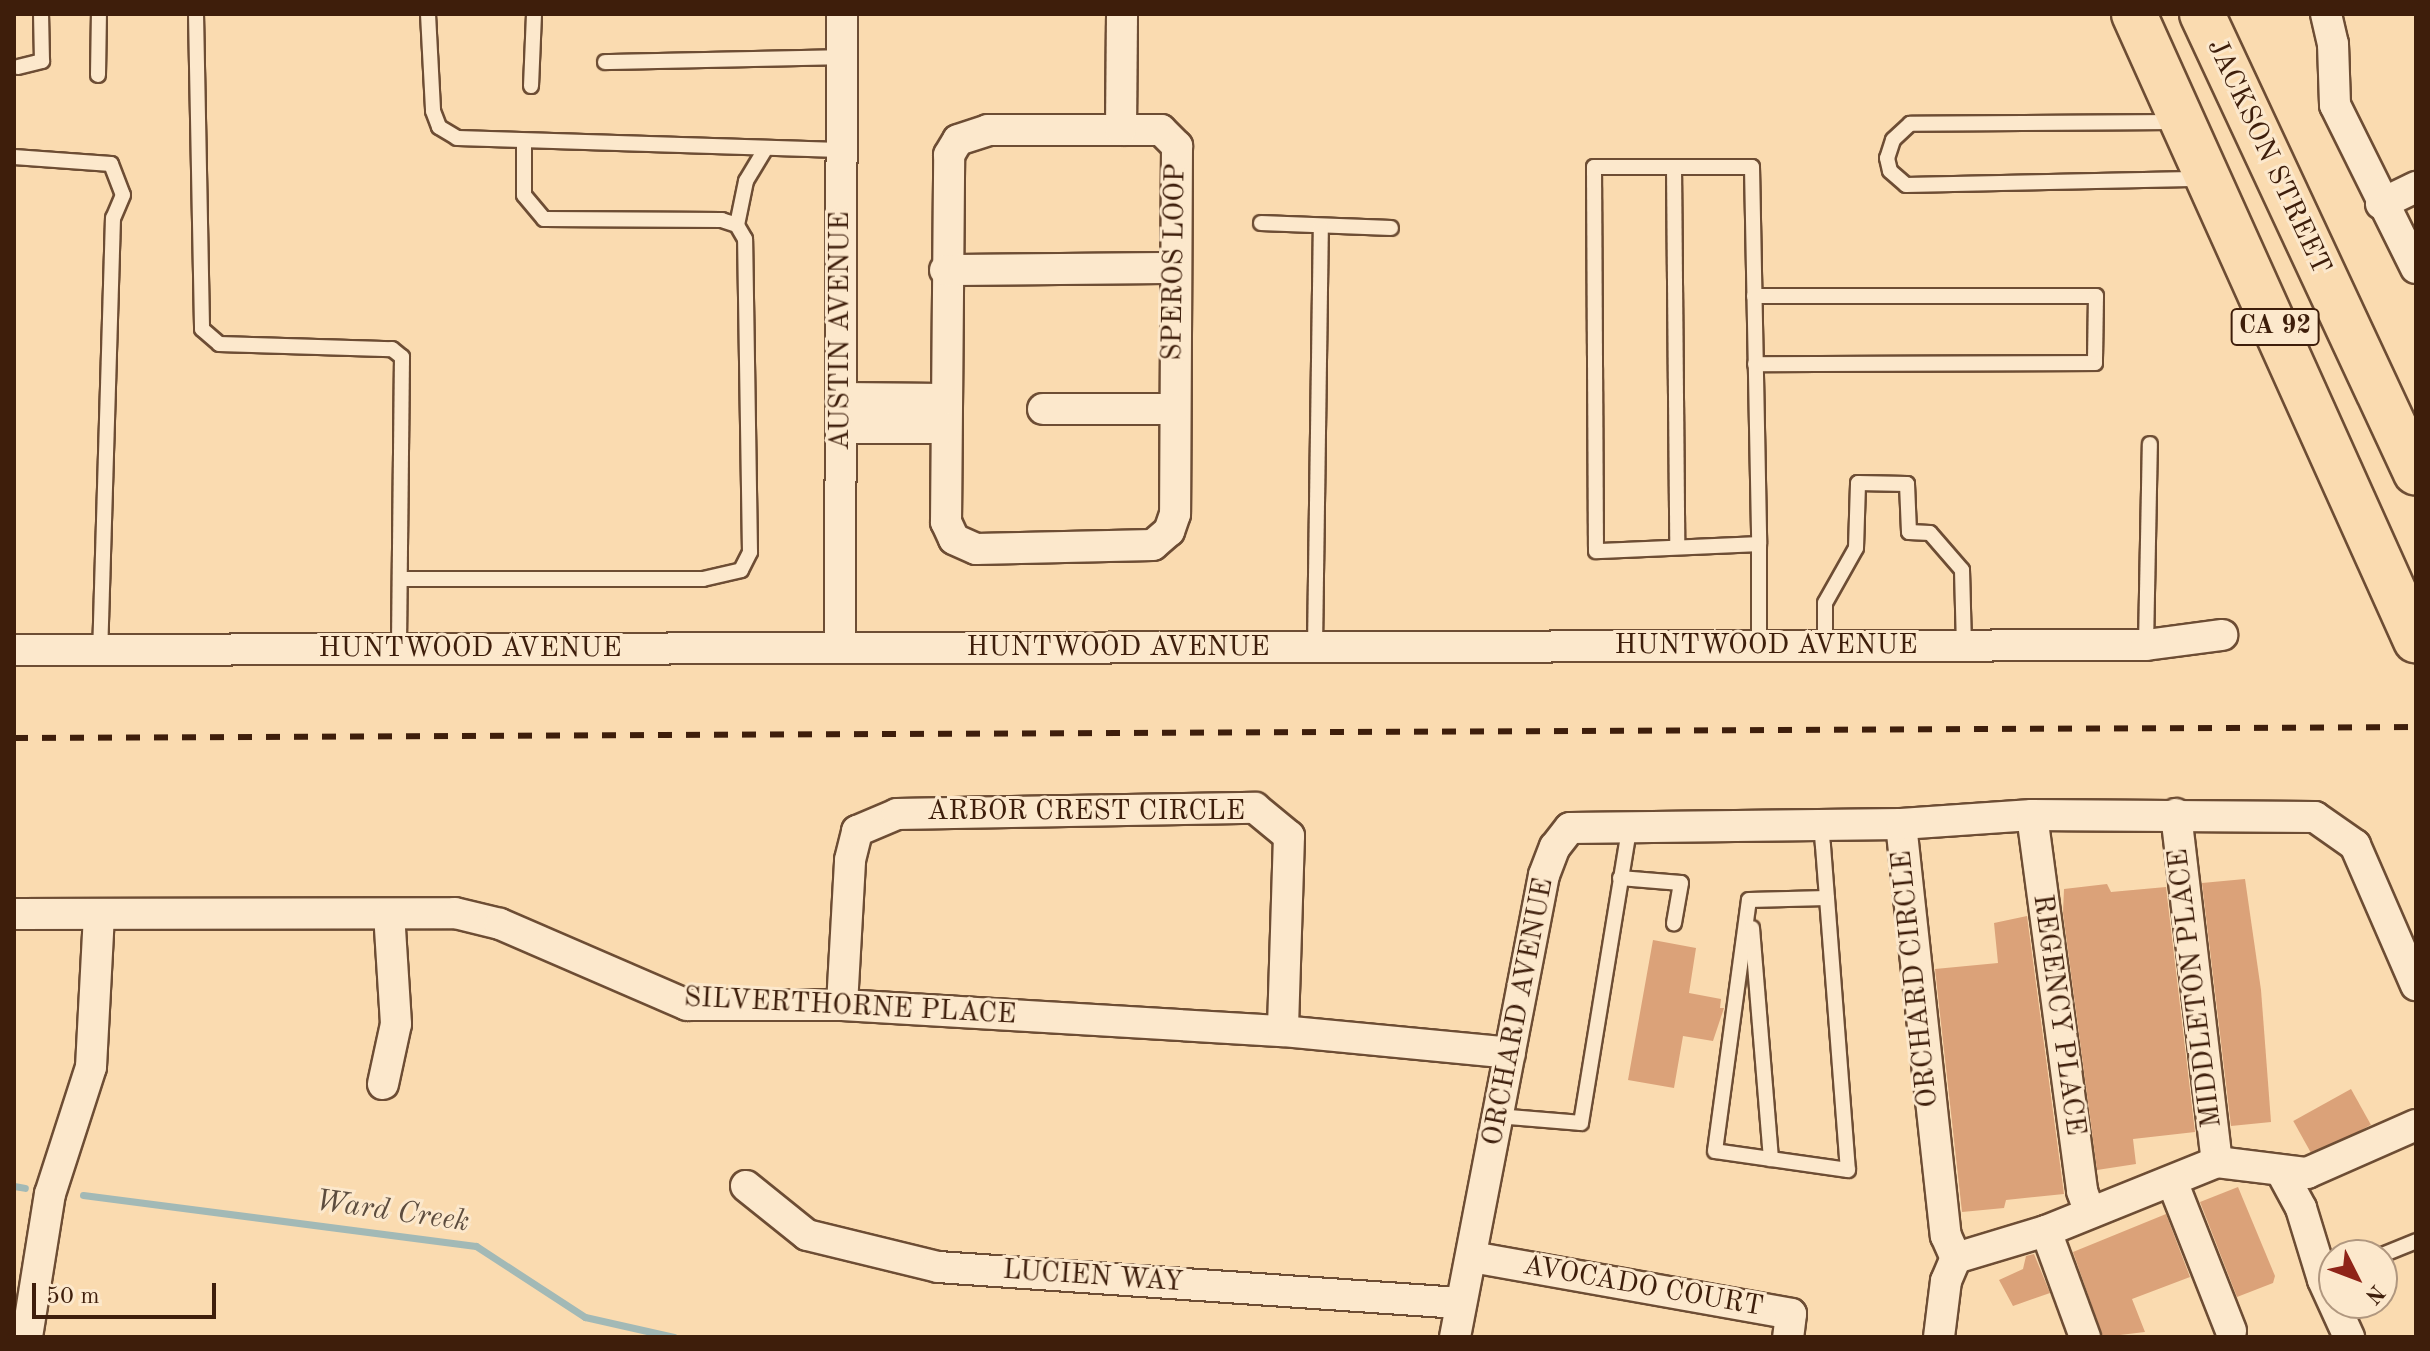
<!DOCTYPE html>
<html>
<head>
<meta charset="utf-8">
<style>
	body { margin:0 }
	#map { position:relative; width:2430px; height:1351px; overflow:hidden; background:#fadbb0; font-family:"Old Standard TT",serif }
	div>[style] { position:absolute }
	.stream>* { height:7px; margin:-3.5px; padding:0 3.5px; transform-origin:3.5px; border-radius:3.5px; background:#a2b9b6 }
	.building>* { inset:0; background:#dba279; transform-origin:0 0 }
	.roads { filter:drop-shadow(2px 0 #6d4d34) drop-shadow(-2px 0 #6d4d34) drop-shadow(0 2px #6d4d34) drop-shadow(0 -2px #6d4d34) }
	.lane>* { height:14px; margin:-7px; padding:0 7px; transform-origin:7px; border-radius:7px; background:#fce8cc }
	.street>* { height:30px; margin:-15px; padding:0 15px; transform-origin:15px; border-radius:15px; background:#fce8cc }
	.primary>* { height:44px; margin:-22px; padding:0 22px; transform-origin:22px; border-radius:22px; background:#fadbb0 }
	.rail>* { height:6px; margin-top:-3px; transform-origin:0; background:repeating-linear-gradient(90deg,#3e1e0b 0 14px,transparent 0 28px) }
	span { translate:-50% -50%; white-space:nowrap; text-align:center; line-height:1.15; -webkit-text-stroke:6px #fce8cc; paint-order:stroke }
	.shield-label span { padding:2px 6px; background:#fce8cc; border:2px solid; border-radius:6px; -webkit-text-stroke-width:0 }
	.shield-label { font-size:26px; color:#3e1e0b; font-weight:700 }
	.street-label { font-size:28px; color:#3e1e0b }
	.water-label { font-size:30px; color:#5c4c3e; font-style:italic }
	.frame { position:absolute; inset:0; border:16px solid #3e1e0b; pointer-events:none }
	.north { position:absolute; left:2318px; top:1239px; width:80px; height:80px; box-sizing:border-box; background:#fce8cc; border:2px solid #b0977f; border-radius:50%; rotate:132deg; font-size:22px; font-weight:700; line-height:32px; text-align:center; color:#3e1e0b }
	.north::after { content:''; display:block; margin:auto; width:28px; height:36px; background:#8f2418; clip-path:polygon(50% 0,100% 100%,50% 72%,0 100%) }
	.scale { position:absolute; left:32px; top:1283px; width:184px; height:36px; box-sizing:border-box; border:4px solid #3e1e0b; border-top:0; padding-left:10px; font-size:24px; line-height:28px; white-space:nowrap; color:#3e1e0b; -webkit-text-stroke:6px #fce8cc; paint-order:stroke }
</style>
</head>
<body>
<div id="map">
	<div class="stream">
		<div style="left:14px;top:1186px;width:11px;rotate:10deg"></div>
		<div style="left:83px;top:1195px;width:396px;rotate:7.4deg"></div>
		<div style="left:476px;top:1246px;width:130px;rotate:33.1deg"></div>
		<div style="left:585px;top:1317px;width:91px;rotate:12.7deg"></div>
	</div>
	<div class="building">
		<div style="clip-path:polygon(2245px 879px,2261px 990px,2271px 1122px,2231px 1126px,2202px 883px)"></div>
		<div style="clip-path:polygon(2107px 884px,2111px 892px,2166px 887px,2195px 1132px,2133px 1139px,2136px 1164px,2097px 1170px,2063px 913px,2064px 889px)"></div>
		<div style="clip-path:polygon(2027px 916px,2064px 1194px,2006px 1200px,2004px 1208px,1962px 1212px,1935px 969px,1998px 963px,1994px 923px)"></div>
		<div style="clip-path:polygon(1653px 940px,1696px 948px,1689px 993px,1721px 999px,1720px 1008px,1724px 1008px,1713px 1041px,1683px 1036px,1674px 1088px,1628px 1080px)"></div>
		<div style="left:2351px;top:1089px;width:41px;height:66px;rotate:61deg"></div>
		<div style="clip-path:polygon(2238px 1187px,2275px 1276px,2273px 1283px,2237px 1297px,2200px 1202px)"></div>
		<div style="clip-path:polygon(2166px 1214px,2190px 1277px,2132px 1299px,2145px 1332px,2103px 1337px,2073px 1252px)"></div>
		<div style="clip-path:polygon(2034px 1254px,2050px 1293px,2013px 1306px,1999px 1280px,2023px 1269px,2026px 1256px)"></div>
	</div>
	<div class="roads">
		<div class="lane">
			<div style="left:196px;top:14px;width:315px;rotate:88.9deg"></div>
			<div style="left:202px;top:329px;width:23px;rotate:41deg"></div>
			<div style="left:219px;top:344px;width:173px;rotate:1.7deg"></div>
			<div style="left:392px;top:349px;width:13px;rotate:39deg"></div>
			<div style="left:402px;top:357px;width:292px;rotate:90.6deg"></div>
			<div style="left:428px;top:14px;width:97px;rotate:87deg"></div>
			<div style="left:433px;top:111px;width:17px;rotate:69deg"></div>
			<div style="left:439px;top:127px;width:21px;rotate:31deg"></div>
			<div style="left:457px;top:138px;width:384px;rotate:1.8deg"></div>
			<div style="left:605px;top:62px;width:237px;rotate:-1.2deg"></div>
			<div style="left:18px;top:67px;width:25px;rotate:-14deg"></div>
			<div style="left:42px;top:61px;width:47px;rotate:-91.2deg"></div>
			<div style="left:98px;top:75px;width:61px;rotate:-89.1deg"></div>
			<div style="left:531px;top:86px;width:72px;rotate:-87.6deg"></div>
			<div style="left:2174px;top:122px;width:264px;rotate:179.6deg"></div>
			<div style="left:1910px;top:124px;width:23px;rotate:137deg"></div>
			<div style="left:1893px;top:140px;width:19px;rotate:108deg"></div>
			<div style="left:1887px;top:158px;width:13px;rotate:77deg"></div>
			<div style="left:1890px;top:171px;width:21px;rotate:41deg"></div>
			<div style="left:1906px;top:185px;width:297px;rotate:-1.2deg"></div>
			<div style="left:14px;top:157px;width:97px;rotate:4.1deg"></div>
			<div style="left:111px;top:164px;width:33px;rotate:69deg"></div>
			<div style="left:123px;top:195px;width:25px;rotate:113deg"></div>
			<div style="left:113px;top:218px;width:432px;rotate:91.7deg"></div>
			<div style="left:1674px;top:167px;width:380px;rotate:89.5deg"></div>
			<div style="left:1261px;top:223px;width:130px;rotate:2.2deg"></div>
			<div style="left:737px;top:225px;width:45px;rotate:-78.4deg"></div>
			<div style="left:746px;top:181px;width:37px;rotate:-59deg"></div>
			<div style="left:1754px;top:296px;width:342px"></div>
			<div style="left:2096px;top:296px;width:67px;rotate:90.9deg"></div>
			<div style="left:2095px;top:363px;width:340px;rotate:179.8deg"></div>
			<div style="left:1759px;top:544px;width:163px;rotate:177.5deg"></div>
			<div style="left:1596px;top:551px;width:384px;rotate:-90.3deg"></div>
			<div style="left:1594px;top:167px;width:158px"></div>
			<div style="left:1752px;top:167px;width:377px;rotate:88.9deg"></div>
			<div style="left:1759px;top:544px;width:102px;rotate:90deg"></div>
			<div style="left:400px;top:579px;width:303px"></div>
			<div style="left:703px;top:579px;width:39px;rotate:-13deg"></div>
			<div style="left:741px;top:570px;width:20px;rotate:-63deg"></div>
			<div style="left:750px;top:552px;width:313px;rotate:-90.9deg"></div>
			<div style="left:745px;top:239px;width:16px;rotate:-120deg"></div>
			<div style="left:737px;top:225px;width:16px;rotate:-162deg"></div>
			<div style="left:722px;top:220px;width:178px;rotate:-179.7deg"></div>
			<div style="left:544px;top:219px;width:31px;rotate:-130deg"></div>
			<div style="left:524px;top:195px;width:51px;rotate:-90deg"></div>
			<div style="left:2146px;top:645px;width:201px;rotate:-88.9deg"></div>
			<div style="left:1825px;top:646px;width:43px;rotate:-90deg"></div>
			<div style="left:1825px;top:603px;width:63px;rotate:-60.6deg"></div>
			<div style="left:1856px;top:548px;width:65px;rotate:-88.2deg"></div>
			<div style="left:1858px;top:483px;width:49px;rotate:1.2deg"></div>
			<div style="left:1907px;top:484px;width:48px;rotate:87.6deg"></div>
			<div style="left:1909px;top:532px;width:21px;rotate:3deg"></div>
			<div style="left:1930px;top:533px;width:49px;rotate:49.1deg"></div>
			<div style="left:1962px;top:570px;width:76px;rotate:88.5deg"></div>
			<div style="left:1315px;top:647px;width:421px;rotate:-89.2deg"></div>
			<div style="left:1821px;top:824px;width:22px;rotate:85deg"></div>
			<div style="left:1823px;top:846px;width:325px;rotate:85.6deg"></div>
			<div style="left:1848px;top:1170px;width:134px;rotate:-171.9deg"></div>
			<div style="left:1715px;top:1151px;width:253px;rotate:-82.3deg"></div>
			<div style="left:1749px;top:900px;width:78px;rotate:-1.5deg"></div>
			<div style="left:1620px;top:878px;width:61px;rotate:4.7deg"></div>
			<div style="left:1681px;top:883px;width:41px;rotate:99.9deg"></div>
			<div style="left:1752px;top:928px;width:232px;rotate:85.3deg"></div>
			<div style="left:1498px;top:1116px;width:83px;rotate:4.8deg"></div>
			<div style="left:1581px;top:1123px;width:303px;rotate:-80.7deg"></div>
			<div style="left:2382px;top:1255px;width:37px;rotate:-22deg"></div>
		</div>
		<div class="street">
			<div style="left:2326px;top:14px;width:31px;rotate:77deg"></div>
			<div style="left:2333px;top:44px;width:61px;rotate:88.1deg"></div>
			<div style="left:2335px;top:105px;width:182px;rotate:63.6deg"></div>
			<div style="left:988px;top:130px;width:173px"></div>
			<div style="left:1161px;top:130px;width:23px;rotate:45deg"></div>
			<div style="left:1177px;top:146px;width:368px;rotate:90.3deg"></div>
			<div style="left:1175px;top:514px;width:18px;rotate:109deg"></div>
			<div style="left:1169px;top:531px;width:21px;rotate:139deg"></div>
			<div style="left:1153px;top:545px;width:177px;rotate:178.7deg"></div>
			<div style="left:976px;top:549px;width:24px;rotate:-156deg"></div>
			<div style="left:954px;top:539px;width:19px;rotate:-115deg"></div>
			<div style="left:946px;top:522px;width:367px;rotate:-89.5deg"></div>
			<div style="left:949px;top:155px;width:17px;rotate:-59deg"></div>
			<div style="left:958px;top:140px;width:32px;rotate:-18deg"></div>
			<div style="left:1121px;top:130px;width:116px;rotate:-89.5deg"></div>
			<div style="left:2381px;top:204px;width:39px;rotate:-26deg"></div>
			<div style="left:945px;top:270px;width:230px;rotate:-0.5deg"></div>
			<div style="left:841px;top:398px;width:103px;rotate:0.6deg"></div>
			<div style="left:1043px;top:409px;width:130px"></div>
			<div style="left:841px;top:428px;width:103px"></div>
			<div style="left:840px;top:648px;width:634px;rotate:-89.82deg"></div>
			<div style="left:14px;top:650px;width:2132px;rotate:-0.13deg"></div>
			<div style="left:2146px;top:645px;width:77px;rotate:-7.5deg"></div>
			<div style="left:2176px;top:814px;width:350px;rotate:83.3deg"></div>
			<div style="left:2032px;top:815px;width:379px;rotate:82.4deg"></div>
			<div style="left:2082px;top:1191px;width:23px;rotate:70deg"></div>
			<div style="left:1901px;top:824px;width:414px;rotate:83.8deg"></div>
			<div style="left:1946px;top:1236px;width:24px;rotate:66deg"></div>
			<div style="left:1956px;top:1258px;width:94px;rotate:-16.7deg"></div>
			<div style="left:2046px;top:1231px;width:184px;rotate:-22deg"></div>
			<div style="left:2217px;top:1162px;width:91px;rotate:7deg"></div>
			<div style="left:2307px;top:1173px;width:119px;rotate:-23.8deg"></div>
			<div style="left:14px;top:914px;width:441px;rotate:-0.1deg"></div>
			<div style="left:455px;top:913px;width:46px;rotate:13.7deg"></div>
			<div style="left:500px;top:924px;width:204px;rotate:23.4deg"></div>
			<div style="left:687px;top:1005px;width:155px"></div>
			<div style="left:842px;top:1005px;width:442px;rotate:3.4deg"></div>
			<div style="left:1283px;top:1031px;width:228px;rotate:5.5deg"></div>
			<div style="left:842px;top:1005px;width:145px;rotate:-86.8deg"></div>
			<div style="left:850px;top:860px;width:30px;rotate:-76deg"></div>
			<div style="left:857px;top:831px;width:43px;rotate:-23deg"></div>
			<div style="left:897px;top:814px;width:358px;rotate:-1deg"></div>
			<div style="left:1255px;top:808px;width:44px;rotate:39.5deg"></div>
			<div style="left:1289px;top:836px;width:195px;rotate:91.8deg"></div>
			<div style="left:383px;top:1084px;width:61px;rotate:-77.8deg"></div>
			<div style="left:396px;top:1024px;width:110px;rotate:-93.6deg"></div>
			<div style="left:2281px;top:1171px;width:42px;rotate:61.6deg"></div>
			<div style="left:2301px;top:1208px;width:75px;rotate:73deg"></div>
			<div style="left:2323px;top:1280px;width:63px;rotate:65.5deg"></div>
			<div style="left:2172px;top:1181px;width:161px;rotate:68.5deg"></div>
			<div style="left:746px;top:1186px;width:78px;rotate:38.8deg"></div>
			<div style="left:807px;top:1235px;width:135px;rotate:13.7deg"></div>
			<div style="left:938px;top:1267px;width:523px;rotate:3.95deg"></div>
			<div style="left:2046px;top:1231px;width:113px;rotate:69.8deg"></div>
			<div style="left:1472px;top:1257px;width:324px;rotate:10.1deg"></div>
			<div style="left:1791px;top:1314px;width:23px;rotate:97deg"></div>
			<div style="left:27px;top:1337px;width:145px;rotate:-80.9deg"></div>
			<div style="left:50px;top:1194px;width:133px;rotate:-72.1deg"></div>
			<div style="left:91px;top:1067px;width:152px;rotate:-87deg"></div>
			<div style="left:1455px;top:1337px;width:470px;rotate:-79.1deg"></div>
			<div style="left:1544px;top:875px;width:30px;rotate:-69deg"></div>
			<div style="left:1555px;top:847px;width:24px;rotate:-52deg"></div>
			<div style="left:1570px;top:828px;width:331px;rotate:-0.7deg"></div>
			<div style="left:1901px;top:824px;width:131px;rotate:-3.9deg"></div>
			<div style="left:2032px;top:815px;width:283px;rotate:0.4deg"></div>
			<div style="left:2315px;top:817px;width:49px;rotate:35deg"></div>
			<div style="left:2355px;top:845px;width:153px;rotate:66.5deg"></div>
			<div style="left:1939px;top:1337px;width:56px;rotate:-82.9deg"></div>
			<div style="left:1946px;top:1281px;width:25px;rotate:-67deg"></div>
		</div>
		<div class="primary">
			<div style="left:2134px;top:14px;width:687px;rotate:65.78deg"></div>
			<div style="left:2202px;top:14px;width:506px;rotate:65deg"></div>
		</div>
	</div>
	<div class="rail">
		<div style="left:14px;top:738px;width:2402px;rotate:-0.26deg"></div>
	</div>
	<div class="shield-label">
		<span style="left:2275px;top:327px">CA 92</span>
	</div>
	<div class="street-label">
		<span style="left:2268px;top:157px;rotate:65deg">JACKSON STREET</span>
		<span style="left:1175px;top:262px;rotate:-89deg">SPEROS LOOP</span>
		<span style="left:841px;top:331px;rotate:-90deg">AUSTIN AVENUE</span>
		<span style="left:1766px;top:646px">HUNTWOOD AVENUE</span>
		<span style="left:1118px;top:648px">HUNTWOOD AVENUE</span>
		<span style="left:470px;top:649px">HUNTWOOD AVENUE</span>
		<span style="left:1086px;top:812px">ARBOR CREST CIRCLE</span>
		<span style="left:1916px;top:979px;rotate:-96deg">ORCHARD CIRCLE</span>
		<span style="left:2196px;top:988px;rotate:-97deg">MIDDLETON PLACE</span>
		<span style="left:850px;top:1007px;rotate:3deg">SILVERTHORNE PLACE</span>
		<span style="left:1519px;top:1012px;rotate:-79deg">ORCHARD AVENUE</span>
		<span style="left:2058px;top:1015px;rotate:82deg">REGENCY PLACE</span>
		<span style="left:1093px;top:1277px;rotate:4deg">LUCIEN WAY</span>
		<span style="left:1643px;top:1287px;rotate:10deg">AVOCADO COURT</span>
	</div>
	<div class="water-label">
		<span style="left:392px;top:1212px;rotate:8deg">Ward Creek</span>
	</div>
	<div class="frame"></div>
	<div class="north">N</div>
	<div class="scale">50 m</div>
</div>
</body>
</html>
